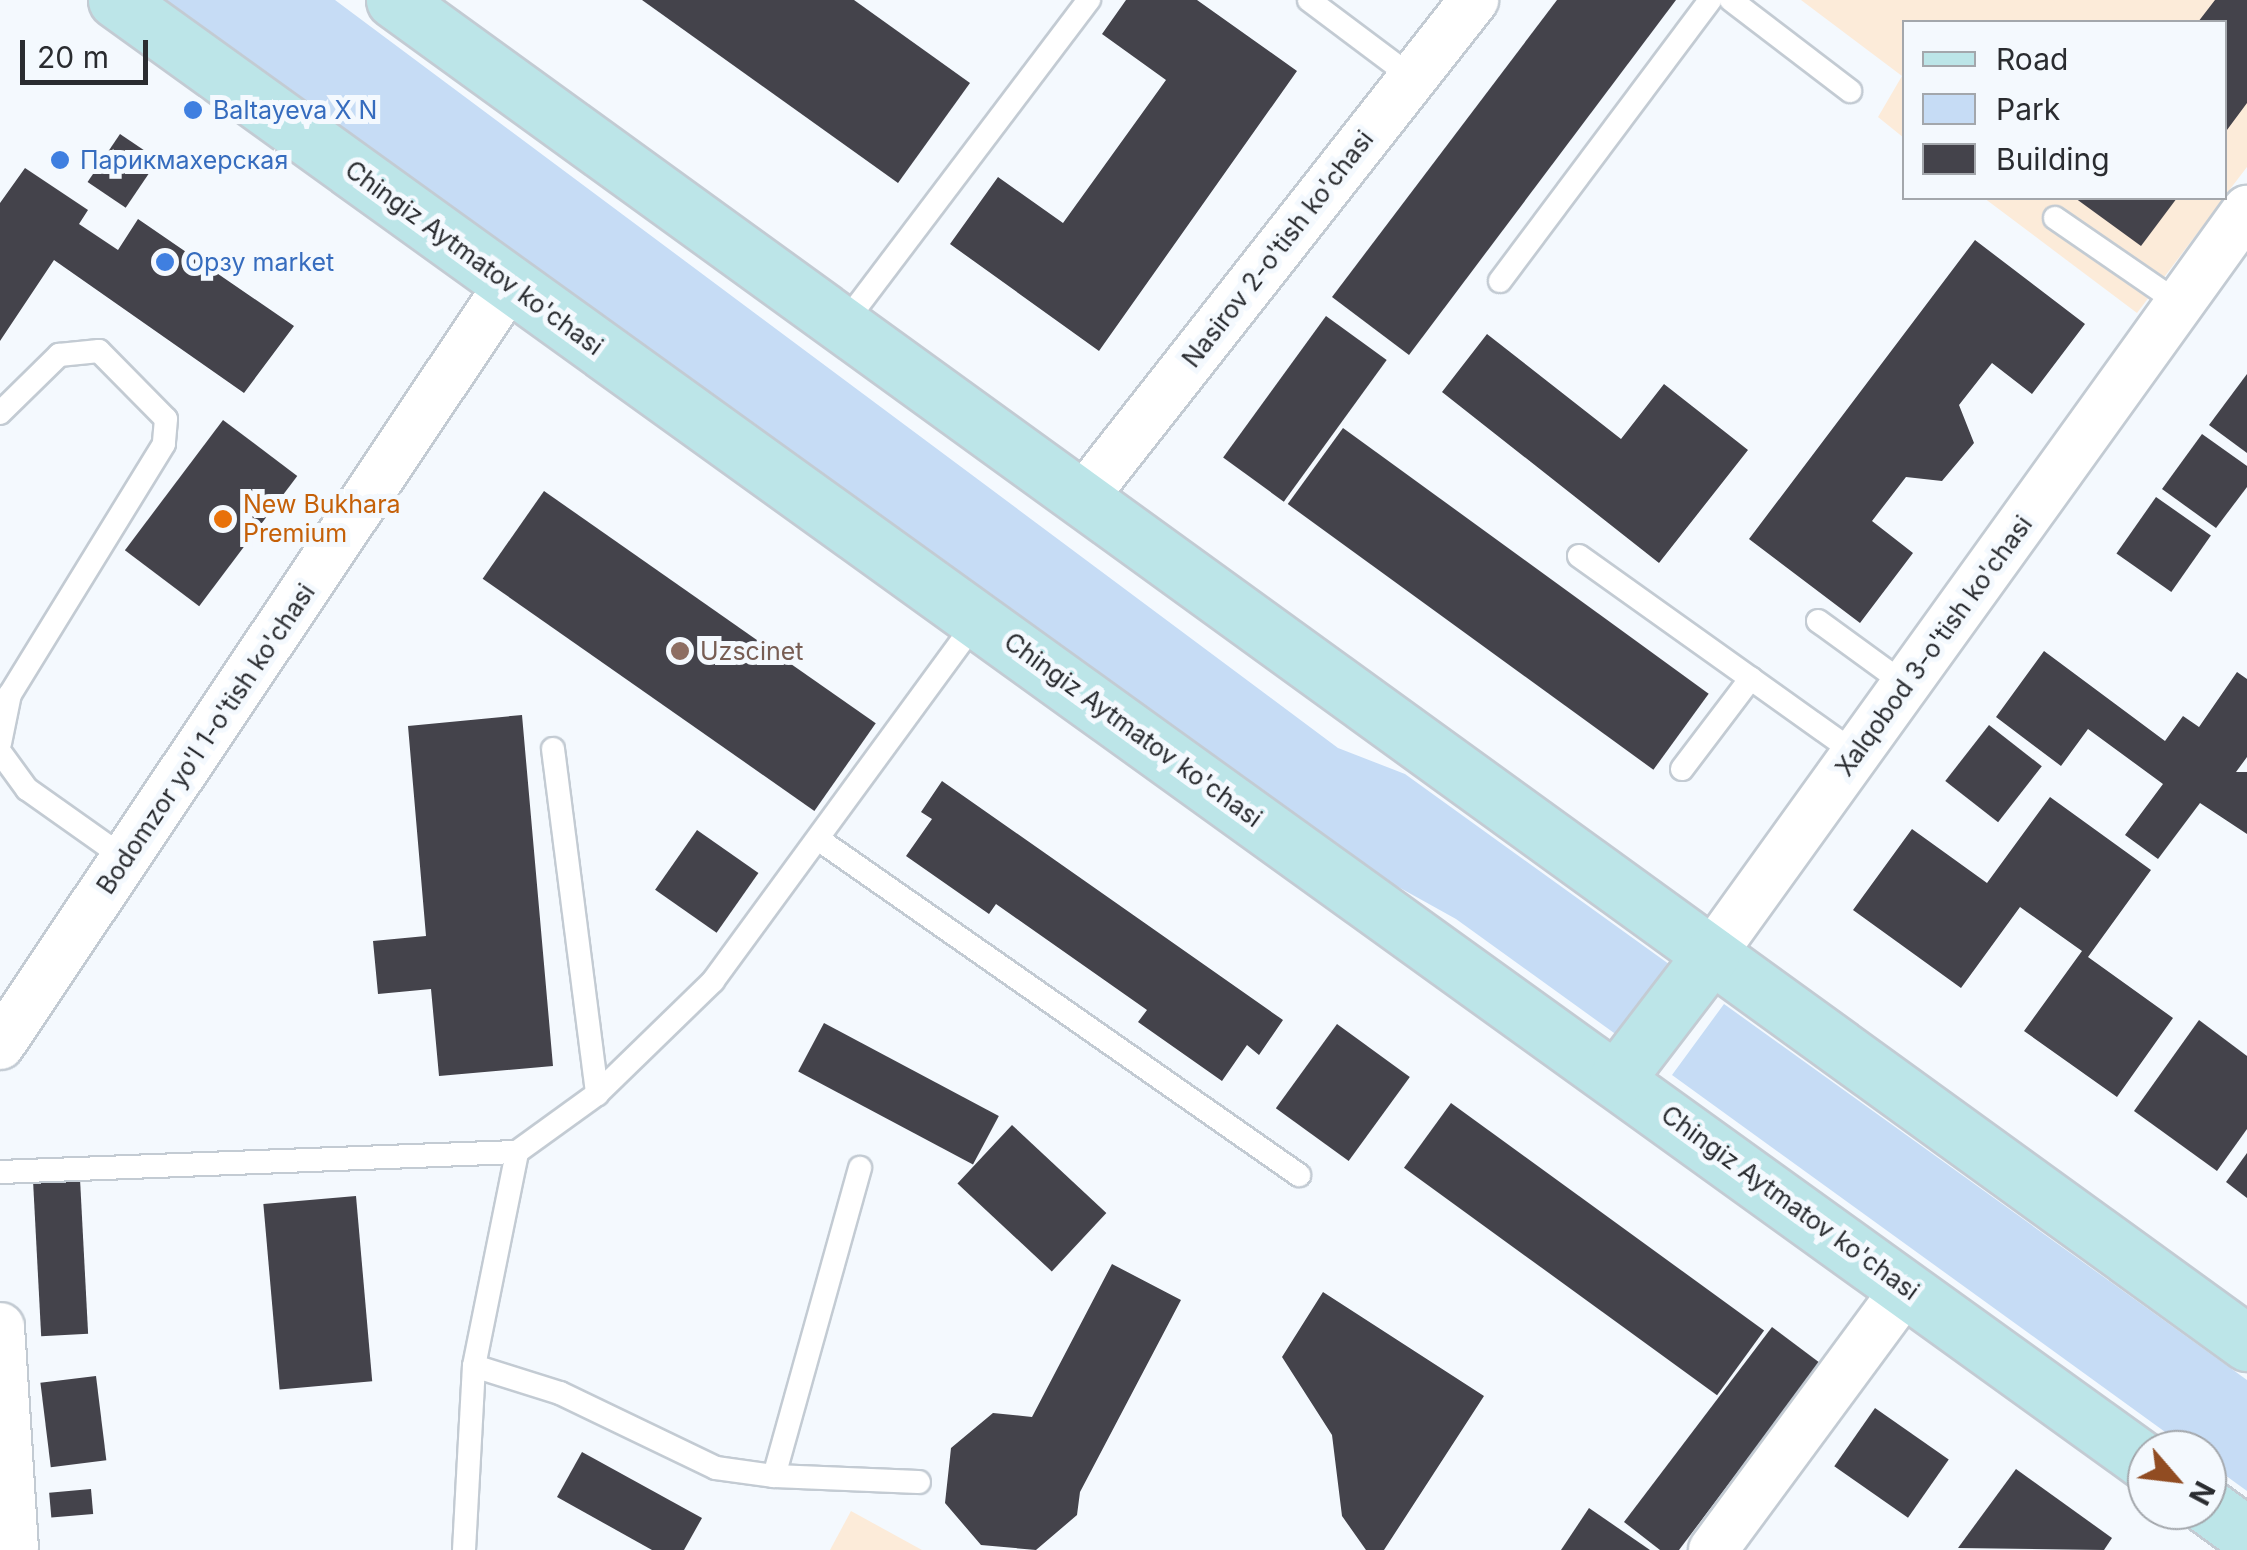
<!DOCTYPE html>
<html>
<head>
<meta charset="utf-8">
<style>
	body { margin:0 }
	#map { position:relative; width:2247px; height:1550px; overflow:hidden; background:#f4f9fe; font-family:Inter,sans-serif }
	div>[style] { position:absolute }
	.education>* { inset:0; background:#fcebd9 }
	.green>* { inset:0; background:#c6dcf5 }
	.building>* { inset:0; background:#44434b; transform-origin:0 0 }
	.roads { filter:drop-shadow(2px 0 #c3cbd3) drop-shadow(-2px 0 #c3cbd3) drop-shadow(0 2px #c3cbd3) drop-shadow(0 -2px #c3cbd3) }
	.lane>* { height:22px; margin:-11px; padding:0 11px; transform-origin:11px; border-radius:11px; background:#fff }
	.street>* { height:48px; margin:-24px; padding:0 24px; transform-origin:24px; border-radius:24px; background:#fff }
	.secondary>* { height:55px; margin:-27.5px; padding:0 27.5px; transform-origin:27.5px; border-radius:27.5px; background:#bce5e8 }
	.dots>* { width:28px; height:28px; translate:-50% -50%; box-sizing:border-box; border:5px solid #f4f9fe; border-radius:50% }
	span { translate:-50% -50%; white-space:nowrap; text-align:center; line-height:1.15; -webkit-text-stroke:10px #f4f9fe; paint-order:stroke }
	.shop-label { font-size:25px; color:#366cbe }
	.left { translate:0 -50%; text-align:left }
	.street-label { font-size:25px; color:#2a2c30 }
	.food-label { font-size:25px; color:#c56008 }
	.education-label { font-size:25px; color:#785e54 }
	.legend { position:absolute; left:1902px; top:20px; width:325px; height:180px; box-sizing:border-box; background:#f4f9fe; border:2px solid #a3a7ac; margin:0; padding:12px 18px; list-style:none; font-size:30px; color:#2a2c30 }
	.legend li { display:flex; align-items:center; gap:20px; height:50px }
	.legend b { width:50px; border:2px solid #a3a7ac }
	.north { position:absolute; left:2127px; top:1430px; width:100px; height:100px; box-sizing:border-box; background:#f4f9fe; border:2px solid #a3a7ac; border-radius:50%; rotate:118deg; font-size:28px; font-weight:700; line-height:40px; text-align:center; color:#2a2c30 }
	.north::after { content:''; display:block; margin:auto; width:35px; height:45px; background:#914c22; clip-path:polygon(50% 0,100% 100%,50% 72%,0 100%) }
	.scale { position:absolute; left:20px; top:40px; width:128px; height:45px; box-sizing:border-box; border:5px solid #2a2c30; border-top:0; padding-left:12px; font-size:30px; line-height:35px; white-space:nowrap; color:#2a2c30; -webkit-text-stroke:8px #f4f9fe; paint-order:stroke }
</style>
</head>
<body>
<div id="map">
	<div class="education">
		<div style="clip-path:polygon(1801px 0,2247px 0,2247px 167px,2224px 197px,2224px 22px,1904px 22px,1904px 138px,1878px 117px,1902px 76px)"></div>
		<div style="clip-path:polygon(1984px 198px,2224px 198px,2137px 313px)"></div>
		<div style="clip-path:polygon(851px 1511px,922px 1550px,830px 1550px)"></div>
	</div>
	<div class="green">
		<div style="clip-path:polygon(162px 0,335px 0,1338px 748px,1405px 774px,1673px 967px,1621px 1038px,1456px 919px,1312px 839px)"></div>
		<div style="clip-path:polygon(1724px 1004px,2247px 1380px,2247px 1491px,2207px 1462px,2207px 1450px,2190px 1450px,1672px 1075px)"></div>
	</div>
	<div class="building">
		<div style="clip-path:polygon(642px 0,854px 0,970px 83px,898px 183px)"></div>
		<div style="clip-path:polygon(1126px 0,1197px 0,1297px 71px,1099px 351px,950px 244px,998px 177px,1063px 223px,1166px 80px,1102px 34px)"></div>
		<div style="clip-path:polygon(1557px 0,1676px 0,1409px 355px,1332px 297px)"></div>
		<div style="clip-path:polygon(2215px 0,2247px 0,2247px 103px,2224px 134px,2224px 22px,2198px 22px)"></div>
		<div style="left:120px;top:134px;width:46px;height:58px;rotate:34deg"></div>
		<div style="clip-path:polygon(25px 168px,88px 210px,79px 224px,118px 250px,138px 219px,294px 326px,244px 393px,54px 260px,0 341px,0 203px)"></div>
		<div style="clip-path:polygon(2075px 198px,2177px 198px,2141px 246px)"></div>
		<div style="clip-path:polygon(1975px 240px,2085px 324px,2032px 394px,1992px 363px,1959px 405px,1974px 443px,1942px 481px,1906px 477px,1872px 521px,1913px 553px,1860px 623px,1749px 539px)"></div>
		<div style="left:1326px;top:316px;width:75px;height:175px;rotate:36deg"></div>
		<div style="clip-path:polygon(1487px 334px,1621px 439px,1664px 384px,1748px 450px,1659px 563px,1442px 392px)"></div>
		<div style="clip-path:polygon(2247px 374px,2247px 453px,2209px 425px)"></div>
		<div style="left:223px;top:420px;width:93px;height:163px;rotate:37deg"></div>
		<div style="left:1343px;top:428px;width:452px;height:94px;rotate:36deg"></div>
		<div style="clip-path:polygon(2202px 434px,2247px 466px,2247px 487px,2216px 528px,2162px 489px)"></div>
		<div style="left:544px;top:491px;width:405px;height:107px;rotate:35deg"></div>
		<div style="left:2156px;top:497px;width:67px;height:69px;rotate:35deg"></div>
		<div style="clip-path:polygon(2044px 651px,2165px 741px,2183px 716px,2199px 727px,2237px 672px,2247px 679px,2247px 757px,2236px 772px,2247px 772px,2247px 834px,2200px 803px,2158px 859px,2125px 835px,2163px 784px,2088px 729px,2061px 766px,1996px 717px)"></div>
		<div style="clip-path:polygon(522px 715px,553px 1066px,439px 1076px,431px 989px,378px 994px,373px 941px,426px 936px,408px 726px)"></div>
		<div style="left:1989px;top:725px;width:67px;height:71px;rotate:38deg"></div>
		<div style="clip-path:polygon(942px 781px,1283px 1020px,1259px 1055px,1247px 1045px,1222px 1081px,1138px 1022px,1147px 1010px,996px 904px,989px 914px,906px 856px,932px 819px,921px 812px)"></div>
		<div style="clip-path:polygon(2050px 797px,2151px 870px,2088px 957px,2173px 1018px,2117px 1097px,2024px 1031px,2082px 951px,2020px 907px,1961px 988px,1853px 910px,1912px 829px,1987px 883px)"></div>
		<div style="left:697px;top:830px;width:75px;height:73px;rotate:35deg"></div>
		<div style="clip-path:polygon(2199px 1020px,2247px 1056px,2247px 1129px,2217px 1171px,2134px 1111px)"></div>
		<div style="left:824px;top:1023px;width:198px;height:55px;rotate:28deg"></div>
		<div style="left:1337px;top:1024px;width:90px;height:104px;rotate:36deg"></div>
		<div style="left:1451px;top:1103px;width:387px;height:80px;rotate:36deg"></div>
		<div style="left:1012px;top:1125px;width:129px;height:80px;rotate:43deg"></div>
		<div style="clip-path:polygon(2247px 1153px,2247px 1198px,2226px 1182px)"></div>
		<div style="left:80px;top:1179px;width:155px;height:47px;rotate:87deg"></div>
		<div style="left:356px;top:1196px;width:186px;height:93px;rotate:85deg"></div>
		<div style="clip-path:polygon(1112px 1264px,1181px 1300px,1080px 1492px,1077px 1515px,1036px 1550px,981px 1545px,945px 1503px,951px 1448px,993px 1413px,1032px 1417px)"></div>
		<div style="clip-path:polygon(1323px 1292px,1484px 1396px,1384px 1550px,1366px 1550px,1342px 1516px,1332px 1435px,1282px 1357px)"></div>
		<div style="clip-path:polygon(1772px 1327px,1820px 1363px,1679px 1550px,1660px 1550px,1624px 1522px)"></div>
		<div style="left:96px;top:1376px;width:85px;height:56px;rotate:83deg"></div>
		<div style="left:1875px;top:1408px;width:90px;height:71px;rotate:35deg"></div>
		<div style="clip-path:polygon(582px 1452px,702px 1518px,684px 1550px,652px 1550px,557px 1497px)"></div>
		<div style="clip-path:polygon(2016px 1469px,2112px 1538px,2104px 1550px,1958px 1548px)"></div>
		<div style="left:91px;top:1489px;width:25px;height:42px;rotate:85deg"></div>
		<div style="clip-path:polygon(1589px 1508px,1650px 1550px,1561px 1550px)"></div>
	</div>
	<div class="roads">
		<div class="lane">
			<div style="left:1309px;top:0;width:130px;rotate:36.9deg"></div>
			<div style="left:1731px;top:0;width:150px;rotate:37.4deg"></div>
			<div style="left:2055px;top:218px;width:152px;rotate:34.5deg"></div>
			<div style="left:1500px;top:281px;width:351px;rotate:-53.2deg"></div>
			<div style="left:843px;top:325px;width:408px;rotate:-52.9deg"></div>
			<div style="left:0;top:413px;width:83px;rotate:-44.5deg"></div>
			<div style="left:59px;top:355px;width:40px;rotate:-5.7deg"></div>
			<div style="left:99px;top:351px;width:95px;rotate:45.4deg"></div>
			<div style="left:166px;top:419px;width:25px;rotate:95deg"></div>
			<div style="left:164px;top:444px;width:294px;rotate:121.6deg"></div>
			<div style="left:10px;top:694px;width:50px;rotate:101.5deg"></div>
			<div style="left:1579px;top:556px;width:341px;rotate:35.5deg"></div>
			<div style="left:1818px;top:621px;width:109px;rotate:36deg"></div>
			<div style="left:553px;top:749px;width:348px;rotate:82.7deg"></div>
			<div style="left:0;top:752px;width:46px;rotate:53.9deg"></div>
			<div style="left:27px;top:789px;width:121px;rotate:35.3deg"></div>
			<div style="left:1682px;top:769px;width:114px;rotate:-52.8deg"></div>
			<div style="left:818px;top:839px;width:587px;rotate:34.94deg"></div>
			<div style="left:0;top:1172px;width:517px;rotate:-2.22deg"></div>
			<div style="left:474px;top:1366px;width:90px;rotate:17.4deg"></div>
			<div style="left:560px;top:1393px;width:173px;rotate:25.7deg"></div>
			<div style="left:716px;top:1468px;width:59px;rotate:7.9deg"></div>
			<div style="left:774px;top:1476px;width:320px;rotate:-74.4deg"></div>
			<div style="left:774px;top:1476px;width:145px;rotate:2.4deg"></div>
			<div style="left:464px;top:1550px;width:184px;rotate:-86.9deg"></div>
			<div style="left:474px;top:1366px;width:218px;rotate:-78.6deg"></div>
			<div style="left:517px;top:1152px;width:99px;rotate:-35.9deg"></div>
			<div style="left:597px;top:1094px;width:162px;rotate:-44.2deg"></div>
			<div style="left:713px;top:981px;width:449px;rotate:-53.8deg"></div>
		</div>
		<div class="street">
			<div style="left:1082px;top:499px;width:635px;rotate:-51.85deg"></div>
			<div style="left:1711px;top:955px;width:918px;rotate:-54.27deg"></div>
			<div style="left:0;top:1045px;width:917px;rotate:-56.21deg"></div>
			<div style="left:0;top:1327px;width:223px;rotate:86.4deg"></div>
			<div style="left:1713px;top:1550px;width:325px;rotate:-53.6deg"></div>
		</div>
		<div class="secondary">
			<div style="left:116px;top:0;width:2503px;rotate:35.77deg"></div>
			<div style="left:394px;top:0;width:2289px;rotate:35.93deg"></div>
			<div style="left:1617px;top:1078px;width:155px;rotate:-52.6deg"></div>
			<div style="left:2207px;top:1506px;width:49px;rotate:35.9deg"></div>
		</div>
	</div>
	<div class="dots">
		<div style="left:193px;top:110px;background:#3f7fe0"></div>
		<div style="left:60px;top:160px;background:#3f7fe0"></div>
		<div style="left:165px;top:262px;background:#3f7fe0"></div>
		<div style="left:223px;top:519px;background:#e8710a"></div>
		<div style="left:680px;top:651px;background:#8d6e63"></div>
	</div>
	<div class="shop-label">
		<span class="left" style="left:213px;top:110px">Baltayeva X N</span>
		<span class="left" style="left:80px;top:160px">Парикмахерская</span>
		<span class="left" style="left:185px;top:262px">Орзу market</span>
	</div>
	<div class="street-label">
		<span style="left:1278px;top:249px;rotate:-52deg">Nasirov 2-o'tish ko'chasi</span>
		<span style="left:474px;top:258px;rotate:36deg">Chingiz Aytmatov ko'chasi</span>
		<span style="left:1934px;top:646px;rotate:-54deg">Xalqobod 3-o'tish ko'chasi</span>
		<span style="left:1133px;top:730px;rotate:36deg">Chingiz Aytmatov ko'chasi</span>
		<span style="left:206px;top:739px;rotate:-56deg">Bodomzor yo'l 1-o'tish ko'chasi</span>
		<span style="left:1790px;top:1203px;rotate:36deg">Chingiz Aytmatov ko'chasi</span>
	</div>
	<div class="food-label">
		<span class="left" style="left:243px;top:519px">New Bukhara<br>Premium</span>
	</div>
	<div class="education-label">
		<span class="left" style="left:700px;top:651px">Uzscinet</span>
	</div>
	<ul class="legend">
	<li><b style="height:12px;background:#bce5e8"></b>Road</li>
	<li><b style="height:28px;background:#c6dcf5"></b>Park</li>
	<li><b style="height:28px;background:#44434b"></b>Building</li>
	</ul>
	<div class="north">N</div>
	<div class="scale">20 m</div>
</div>
</body>
</html>
